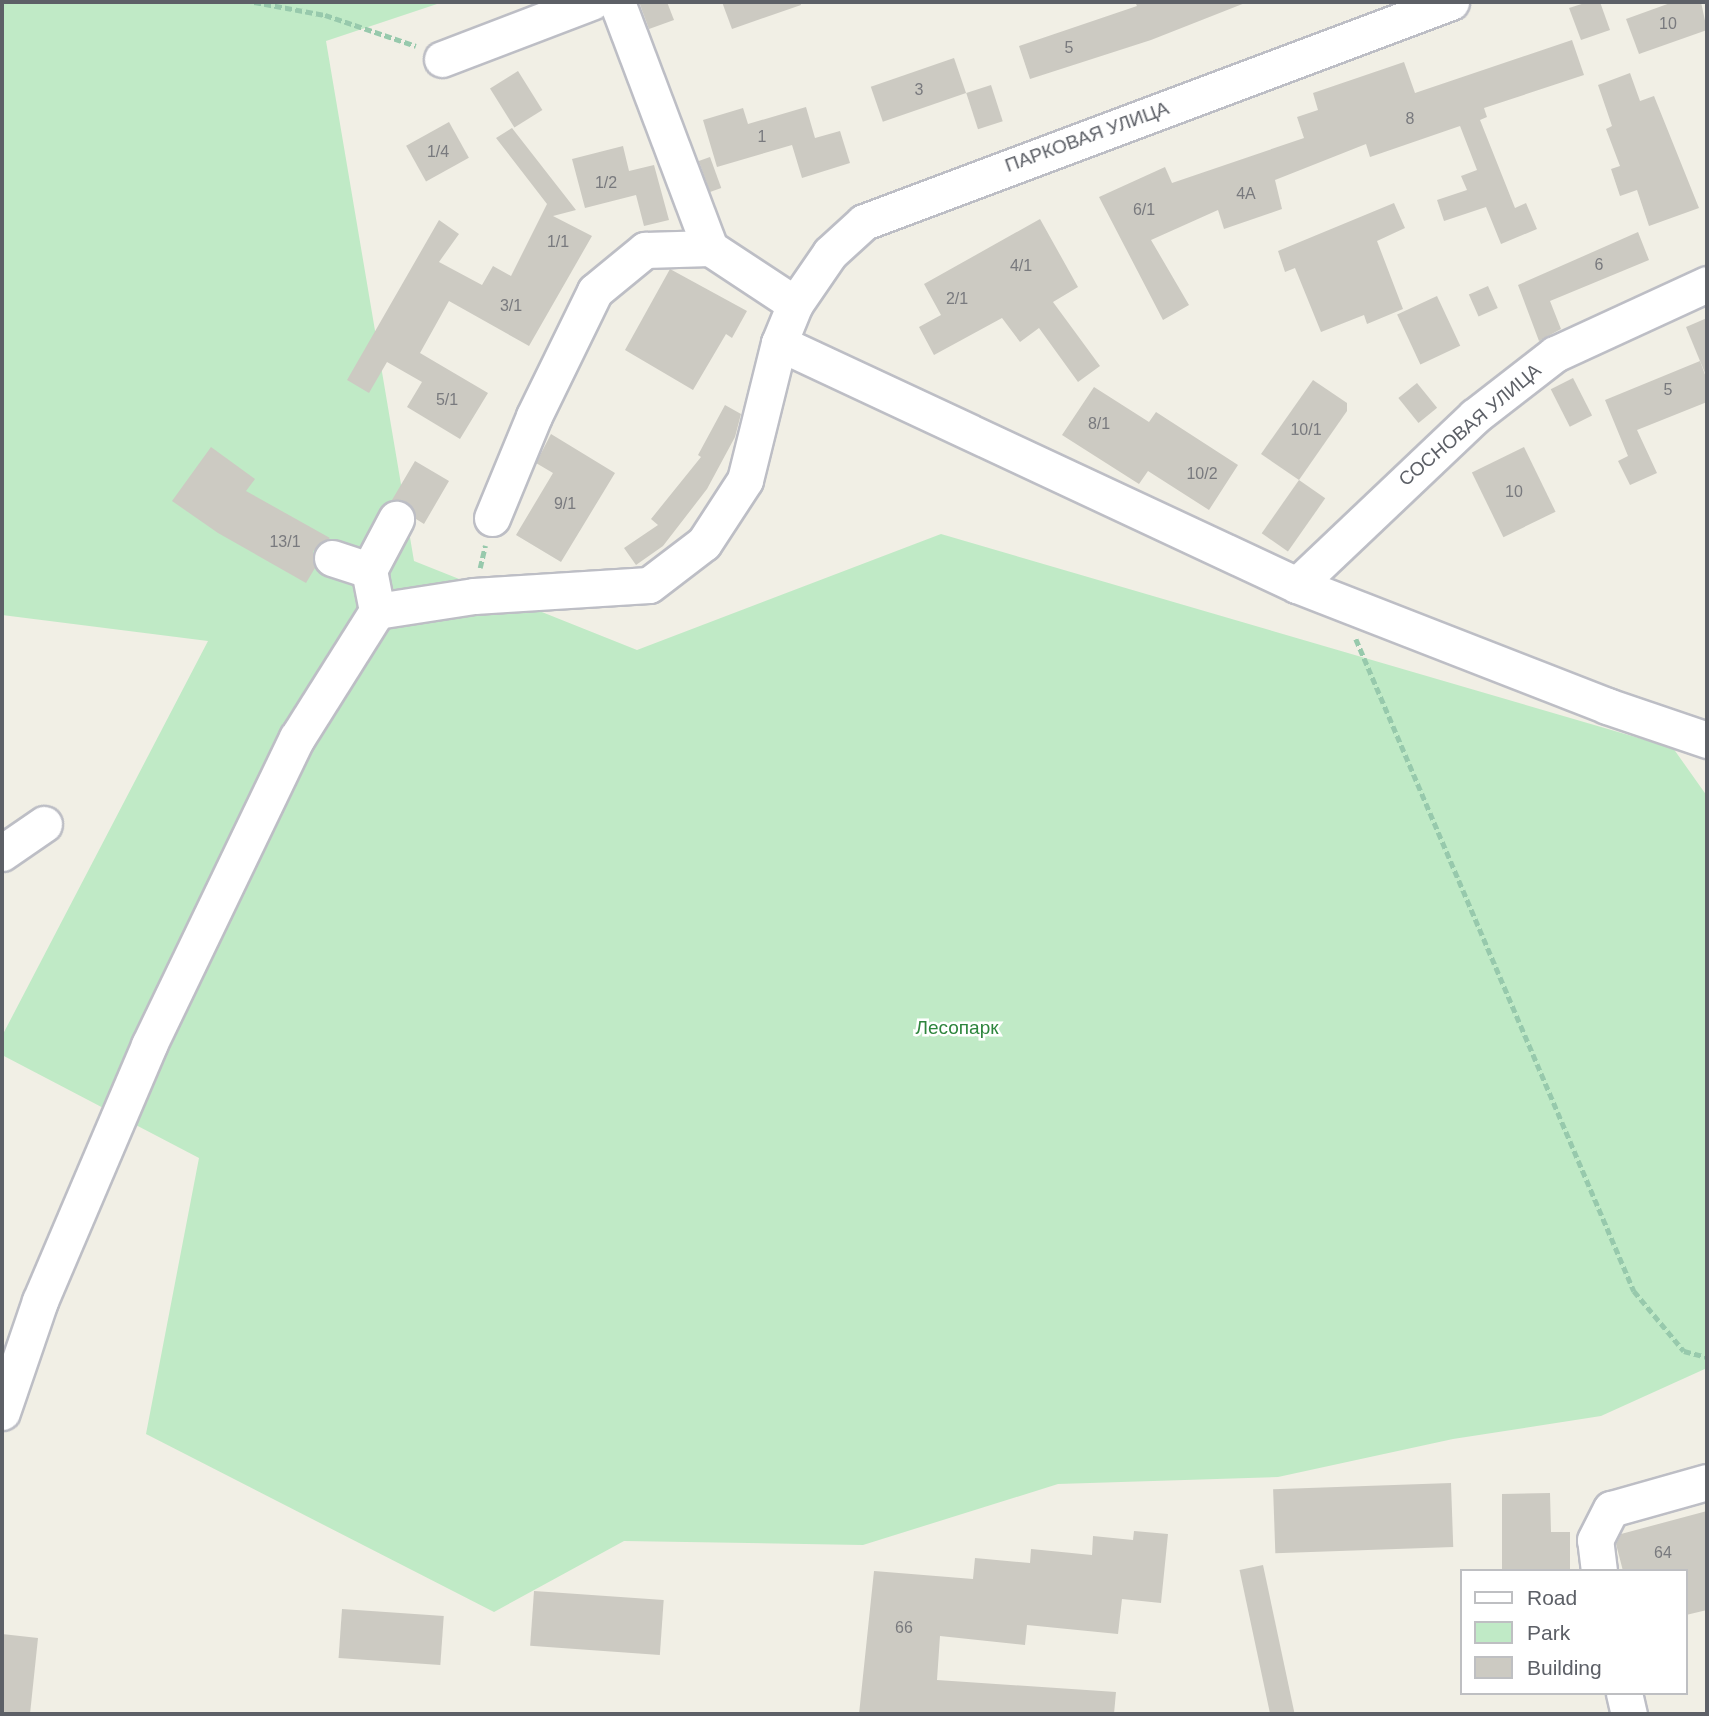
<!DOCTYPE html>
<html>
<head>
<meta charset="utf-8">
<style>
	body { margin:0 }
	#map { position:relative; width:1709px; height:1716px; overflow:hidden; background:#f1efe5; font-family:Arial,sans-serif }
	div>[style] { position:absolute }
	.green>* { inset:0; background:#c0eac6 }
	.building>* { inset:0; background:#cccac2; transform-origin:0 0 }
	.path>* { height:4.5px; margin-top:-2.25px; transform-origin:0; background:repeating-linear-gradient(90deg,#97c9ac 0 7px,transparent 0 10.5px) }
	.roads { filter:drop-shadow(2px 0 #bdbec5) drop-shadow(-2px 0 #bdbec5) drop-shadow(0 2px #bdbec5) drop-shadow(0 -2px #bdbec5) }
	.minor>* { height:35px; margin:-17.5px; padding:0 17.5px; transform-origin:17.5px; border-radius:17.5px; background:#fff }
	span { translate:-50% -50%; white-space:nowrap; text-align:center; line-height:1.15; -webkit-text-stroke:5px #fff; paint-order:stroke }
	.number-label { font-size:16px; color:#797a7e }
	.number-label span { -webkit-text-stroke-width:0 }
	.street-label { font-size:19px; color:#5d6067 }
	.park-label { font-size:19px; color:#2e853d }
	.frame { position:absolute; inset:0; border:4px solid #5d6067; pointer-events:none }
	.legend { position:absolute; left:1460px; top:1569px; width:228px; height:126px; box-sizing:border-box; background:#fff; border:2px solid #bebfc2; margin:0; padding:9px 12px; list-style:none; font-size:21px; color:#5d6067 }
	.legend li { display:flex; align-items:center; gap:14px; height:35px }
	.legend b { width:35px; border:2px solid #bebfc2 }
</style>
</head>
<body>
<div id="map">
	<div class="green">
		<div style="clip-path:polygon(2px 2px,443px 2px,326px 41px,414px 561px,637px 650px,941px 534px,1673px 748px,1707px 796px,1707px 1368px,1601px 1416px,1453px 1439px,1278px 1477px,1058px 1484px,863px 1545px,624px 1541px,494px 1612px,146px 1434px,199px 1158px,2px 1055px,2px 1036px,208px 641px,2px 615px)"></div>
	</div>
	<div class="building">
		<div style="clip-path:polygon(639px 2px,667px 2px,674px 20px,649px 29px)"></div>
		<div style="clip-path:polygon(722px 2px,800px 2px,801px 5px,732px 29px)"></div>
		<div style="clip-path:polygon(1135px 2px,1245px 3px,1151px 40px,1030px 79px,1019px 46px,1137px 6px)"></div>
		<div style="clip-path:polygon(1588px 2px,1600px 2px,1610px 30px,1581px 40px,1569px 8px)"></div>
		<div style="clip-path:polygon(1673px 2px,1701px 2px,1707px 30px,1639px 54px,1626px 19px)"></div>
		<div style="clip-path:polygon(1572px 40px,1584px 75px,1484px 108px,1487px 117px,1480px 120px,1515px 208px,1526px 203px,1537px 229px,1501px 244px,1486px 207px,1444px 221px,1437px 200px,1467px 190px,1461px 176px,1477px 170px,1460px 126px,1370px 157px,1366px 144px,1275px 180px,1282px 209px,1224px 229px,1218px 210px,1151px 240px,1189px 305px,1163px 320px,1099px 197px,1165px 167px,1172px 183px,1304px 138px,1297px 117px,1318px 110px,1313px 93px,1404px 62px,1415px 93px)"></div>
		<div style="left:954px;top:58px;width:37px;height:88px;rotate:71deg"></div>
		<div style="left:518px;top:71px;width:46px;height:33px;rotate:58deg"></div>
		<div style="clip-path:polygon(1630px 73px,1640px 101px,1654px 96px,1699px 208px,1649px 226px,1637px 190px,1620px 196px,1611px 169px,1620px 166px,1606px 129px,1612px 126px,1598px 85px)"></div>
		<div style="left:991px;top:85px;width:38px;height:26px;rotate:72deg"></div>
		<div style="clip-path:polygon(806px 107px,815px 138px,840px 131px,850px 163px,802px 178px,792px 145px,717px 167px,703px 120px,743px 108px,748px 124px)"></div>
		<div style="left:449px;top:122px;width:41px;height:49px;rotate:61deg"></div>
		<div style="clip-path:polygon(512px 128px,576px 210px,553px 216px,592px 236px,529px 346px,449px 301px,420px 353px,488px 393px,460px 439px,407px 407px,422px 382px,387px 362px,369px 393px,347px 380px,439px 220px,459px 234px,439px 262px,482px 285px,493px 266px,511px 276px,547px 204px,496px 138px)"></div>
		<div style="clip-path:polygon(623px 146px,629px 171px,654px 165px,669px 220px,644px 226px,636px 195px,585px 208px,572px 159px)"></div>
		<div style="left:710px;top:157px;width:33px;height:12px;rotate:70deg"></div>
		<div style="clip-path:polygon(1394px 203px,1405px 228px,1377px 241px,1403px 309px,1367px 324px,1364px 315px,1321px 332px,1295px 268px,1285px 272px,1278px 251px)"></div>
		<div style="clip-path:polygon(1040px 219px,1078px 287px,1053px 302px,1100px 366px,1078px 382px,1039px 328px,1020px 342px,1002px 318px,934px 355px,919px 327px,941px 315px,924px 284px)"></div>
		<div style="clip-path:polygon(1638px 232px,1649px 260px,1550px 301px,1561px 329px,1539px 341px,1518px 285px)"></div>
		<div style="clip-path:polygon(670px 269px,747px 311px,732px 338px,726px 334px,693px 390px,625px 350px)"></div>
		<div style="left:1488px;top:286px;width:24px;height:21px;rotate:66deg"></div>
		<div style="left:1437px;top:296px;width:55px;height:44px;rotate:65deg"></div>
		<div style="clip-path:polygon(1707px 318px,1707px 378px,1686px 327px)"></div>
		<div style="clip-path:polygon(1700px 361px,1707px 380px,1707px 402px,1637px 430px,1657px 473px,1630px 485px,1618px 461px,1628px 456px,1605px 400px)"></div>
		<div style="left:1573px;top:378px;width:42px;height:25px;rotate:63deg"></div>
		<div style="clip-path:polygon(1313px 380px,1347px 403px,1347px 411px,1299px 480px,1261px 454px)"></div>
		<div style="left:1417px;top:383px;width:32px;height:24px;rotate:51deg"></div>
		<div style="clip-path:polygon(1094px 387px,1149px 422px,1156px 412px,1238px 465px,1209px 510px,1148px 471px,1139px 484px,1062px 435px)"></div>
		<div style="clip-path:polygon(725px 405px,741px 414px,735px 437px,707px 489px,663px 546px,636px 565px,624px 548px,658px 525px,651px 519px,701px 457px,698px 455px)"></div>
		<div style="clip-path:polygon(551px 434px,615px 473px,561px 562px,516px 535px,553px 473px,536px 463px)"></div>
		<div style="clip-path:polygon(211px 447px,255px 479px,246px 491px,330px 538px,313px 551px,315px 568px,306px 583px,218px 533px,172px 501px)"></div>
		<div style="left:1524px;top:447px;width:72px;height:58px;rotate:64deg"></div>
		<div style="clip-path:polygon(415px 461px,449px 481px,424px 524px,416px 519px,406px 502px,392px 500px)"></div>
		<div style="left:1299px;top:480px;width:32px;height:65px;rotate:35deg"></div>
		<div style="left:1451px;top:1483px;width:64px;height:178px;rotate:88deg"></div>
		<div style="clip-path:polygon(1550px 1493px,1551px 1532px,1570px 1532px,1570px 1571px,1502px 1571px,1502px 1494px)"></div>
		<div style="clip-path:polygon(1707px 1511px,1707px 1610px,1686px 1615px,1686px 1571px,1623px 1571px,1616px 1544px,1621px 1534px)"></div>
		<div style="clip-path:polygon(1134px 1531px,1168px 1534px,1161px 1603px,1122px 1599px,1118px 1634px,1027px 1625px,1025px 1645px,940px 1636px,937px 1680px,1116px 1692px,1114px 1714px,859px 1714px,874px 1571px,973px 1579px,975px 1558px,1030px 1563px,1031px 1549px,1092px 1555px,1093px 1536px,1133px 1540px)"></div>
		<div style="left:1263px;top:1565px;width:152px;height:24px;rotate:78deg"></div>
		<div style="left:534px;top:1591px;width:130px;height:55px;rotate:4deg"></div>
		<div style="left:342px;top:1609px;width:102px;height:49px;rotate:4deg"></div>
		<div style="clip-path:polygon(2px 1634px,38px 1638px,30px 1714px,2px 1714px)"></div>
	</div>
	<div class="path">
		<div style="left:29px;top:2px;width:45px"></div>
		<div style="left:254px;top:2px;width:72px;rotate:10.4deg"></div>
		<div style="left:325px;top:15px;width:96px;rotate:18.8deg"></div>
		<div style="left:480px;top:568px;width:23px;rotate:-77deg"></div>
		<div style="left:1356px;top:639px;width:709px;rotate:66.91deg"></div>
		<div style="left:1634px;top:1291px;width:78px;rotate:50.2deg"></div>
		<div style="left:1684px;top:1351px;width:24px;rotate:15deg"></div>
	</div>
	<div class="roads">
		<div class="minor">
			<div style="left:617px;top:2px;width:263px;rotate:69.3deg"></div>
			<div style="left:442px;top:59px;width:160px;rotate:-20.9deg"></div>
			<div style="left:779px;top:343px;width:42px;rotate:-67.7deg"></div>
			<div style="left:795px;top:304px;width:62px;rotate:-55.5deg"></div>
			<div style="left:830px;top:253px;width:46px;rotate:-42.4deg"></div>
			<div style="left:864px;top:222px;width:627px;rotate:-20.55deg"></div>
			<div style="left:492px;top:518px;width:110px;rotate:-67.6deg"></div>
			<div style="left:534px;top:416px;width:139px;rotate:-64deg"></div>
			<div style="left:595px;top:291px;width:65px;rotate:-39.4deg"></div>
			<div style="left:645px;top:250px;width:65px;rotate:-1.8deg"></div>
			<div style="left:710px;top:248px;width:102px;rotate:33.4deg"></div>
			<div style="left:332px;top:558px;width:39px;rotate:18deg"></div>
			<div style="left:1297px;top:585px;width:245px;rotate:-43.5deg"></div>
			<div style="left:1475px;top:416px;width:101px;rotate:-37.8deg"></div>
			<div style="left:1555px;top:354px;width:167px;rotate:-24.7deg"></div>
			<div style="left:377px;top:611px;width:42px;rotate:-101deg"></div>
			<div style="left:369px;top:570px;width:58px;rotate:-62.1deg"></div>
			<div style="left:2px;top:853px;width:51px;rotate:-34.6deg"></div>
			<div style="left:2px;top:1412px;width:117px;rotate:-71.1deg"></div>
			<div style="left:40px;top:1301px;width:278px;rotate:-66.9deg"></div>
			<div style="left:149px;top:1045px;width:341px;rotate:-64.3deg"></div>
			<div style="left:297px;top:738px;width:150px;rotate:-57.8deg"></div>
			<div style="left:377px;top:611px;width:98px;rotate:-8.8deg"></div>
			<div style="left:474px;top:596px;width:175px;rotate:-3.6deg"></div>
			<div style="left:649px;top:585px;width:69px;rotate:-37.4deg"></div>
			<div style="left:704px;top:543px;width:75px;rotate:-56.9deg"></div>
			<div style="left:745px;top:480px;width:141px;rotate:-76.1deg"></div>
			<div style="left:779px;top:343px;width:572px;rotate:25.04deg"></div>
			<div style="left:1297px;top:585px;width:333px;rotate:21.3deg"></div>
			<div style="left:1607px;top:706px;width:106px;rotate:18.8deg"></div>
			<div style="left:1599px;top:1571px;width:31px;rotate:-97deg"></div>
			<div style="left:1595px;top:1540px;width:35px;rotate:-63deg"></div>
			<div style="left:1611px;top:1509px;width:100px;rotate:-15.7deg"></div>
			<div style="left:1624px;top:1693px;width:22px;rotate:77deg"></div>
		</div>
	</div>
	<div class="number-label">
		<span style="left:1668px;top:24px">10</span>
		<span style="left:1069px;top:48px">5</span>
		<span style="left:919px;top:90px">3</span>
		<span style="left:1410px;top:119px">8</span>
		<span style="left:762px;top:137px">1</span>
		<span style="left:438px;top:152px">1/4</span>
		<span style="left:606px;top:183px">1/2</span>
		<span style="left:1246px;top:194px">4А</span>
		<span style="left:1144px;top:210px">6/1</span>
		<span style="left:558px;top:242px">1/1</span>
		<span style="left:1599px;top:265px">6</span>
		<span style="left:1021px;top:266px">4/1</span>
		<span style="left:957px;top:299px">2/1</span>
		<span style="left:511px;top:306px">3/1</span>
		<span style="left:1668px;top:390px">5</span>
		<span style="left:447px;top:400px">5/1</span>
		<span style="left:1099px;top:424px">8/1</span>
		<span style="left:1306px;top:430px">10/1</span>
		<span style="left:1202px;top:474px">10/2</span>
		<span style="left:1514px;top:492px">10</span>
		<span style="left:565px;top:504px">9/1</span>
		<span style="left:285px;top:542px">13/1</span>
		<span style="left:1663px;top:1553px">64</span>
		<span style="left:904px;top:1628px">66</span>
	</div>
	<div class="street-label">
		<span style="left:1087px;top:137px;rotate:-20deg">ПАРКОВАЯ УЛИЦА</span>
		<span style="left:1470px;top:425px;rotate:-40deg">СОСНОВАЯ УЛИЦА</span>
	</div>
	<div class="park-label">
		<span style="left:957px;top:1028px">Лесопарк</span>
	</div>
	<div class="frame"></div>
	<ul class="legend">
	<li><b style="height:9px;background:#fff"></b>Road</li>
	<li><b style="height:19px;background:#c0eac6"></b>Park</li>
	<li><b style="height:19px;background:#cccac2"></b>Building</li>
	</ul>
</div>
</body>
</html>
